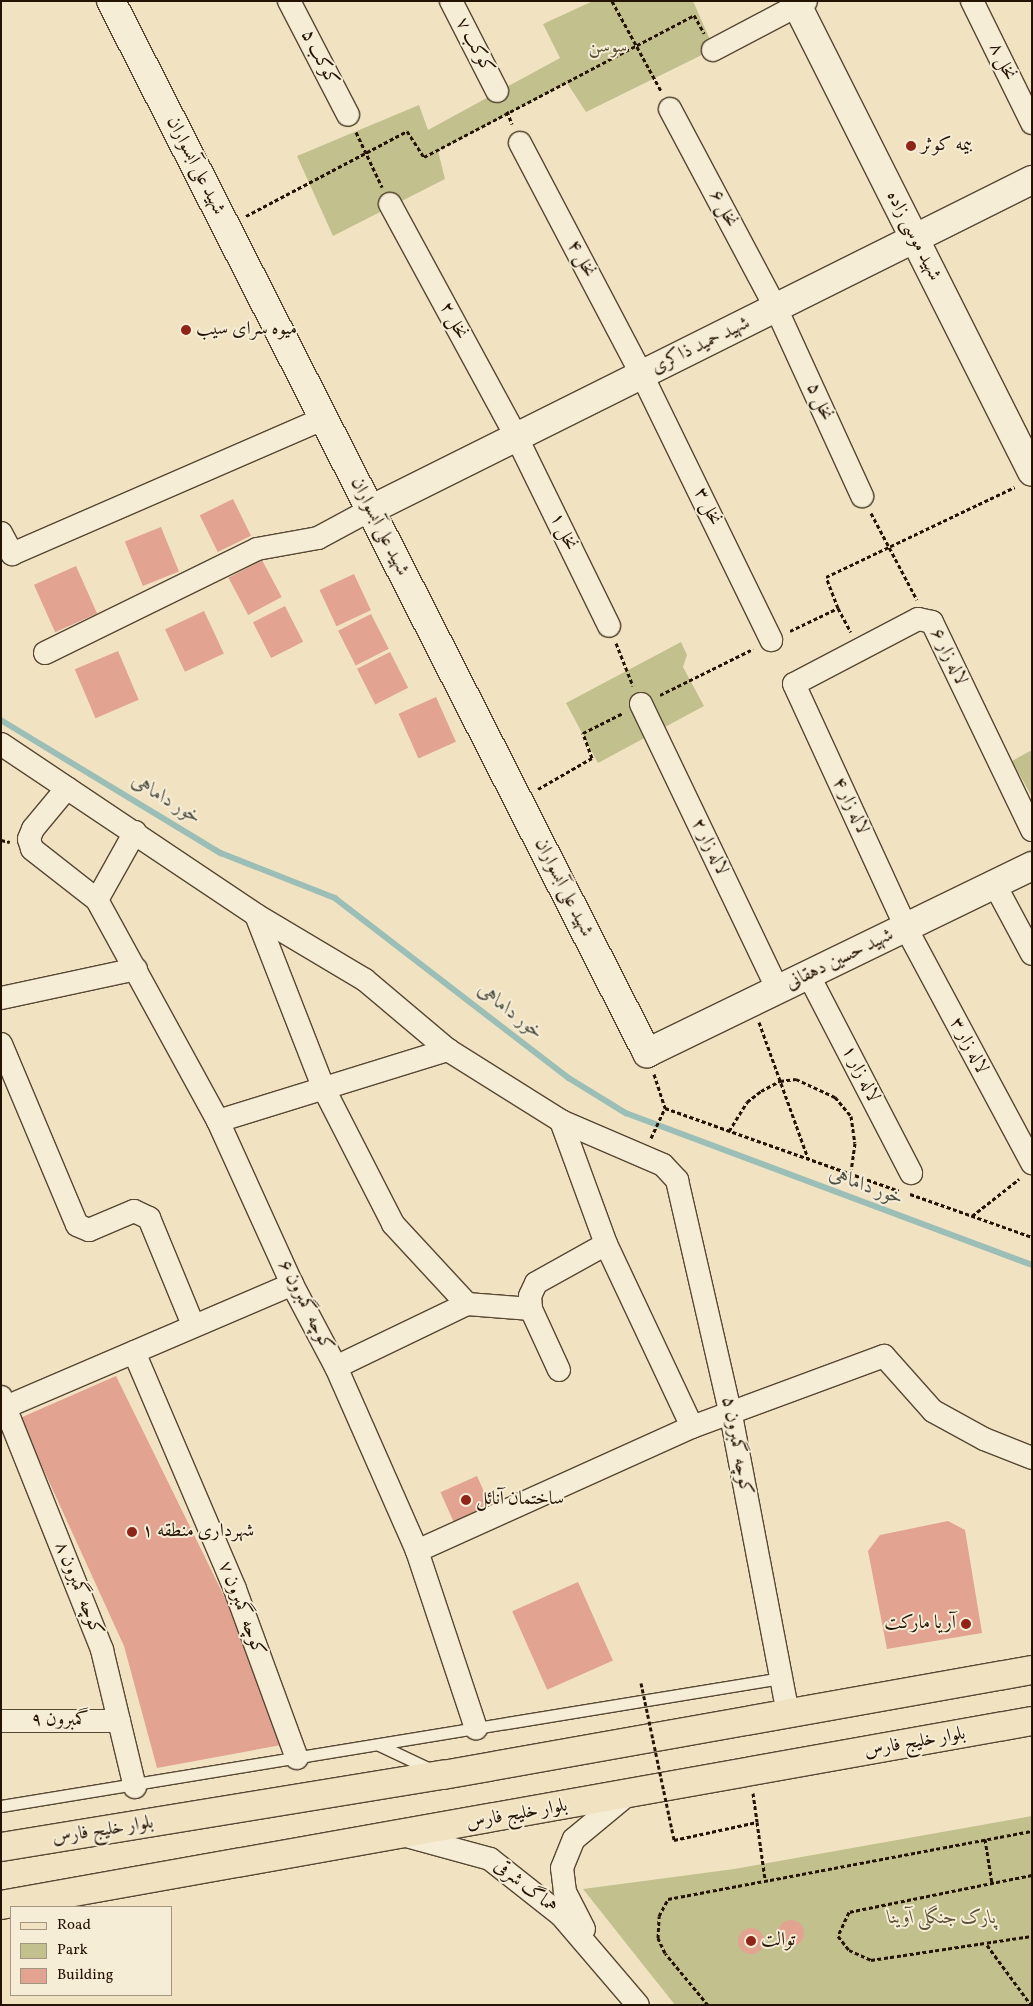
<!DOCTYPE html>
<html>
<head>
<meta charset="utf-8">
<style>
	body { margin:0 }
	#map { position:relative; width:1033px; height:2006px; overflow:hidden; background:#f1e3c2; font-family:Vollkorn,Amiri,serif }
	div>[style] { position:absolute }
	.green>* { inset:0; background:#c2c18e }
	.stream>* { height:5.5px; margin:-2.75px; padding:0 2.75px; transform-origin:2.75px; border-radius:2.75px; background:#9bbeb7 }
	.building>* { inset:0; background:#e2a391; transform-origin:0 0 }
	.round { border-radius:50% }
	.path>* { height:3px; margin-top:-1.5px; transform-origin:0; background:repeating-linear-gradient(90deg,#241303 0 4px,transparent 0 6.5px) }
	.roads { filter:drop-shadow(1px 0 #574733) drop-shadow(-1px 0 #574733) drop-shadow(0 1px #574733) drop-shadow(0 -1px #574733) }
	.service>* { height:11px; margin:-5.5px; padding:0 5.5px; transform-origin:5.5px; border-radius:5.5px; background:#f6edd7 }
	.minor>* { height:22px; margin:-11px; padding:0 11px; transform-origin:11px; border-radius:11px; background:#f6edd7 }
	.tertiary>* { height:28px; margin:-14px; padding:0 14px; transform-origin:14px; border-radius:14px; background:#f6edd7 }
	.primary>* { height:28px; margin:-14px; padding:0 14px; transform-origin:14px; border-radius:14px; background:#f1e3c2 }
	.path-bridge>* { height:3px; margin-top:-1.5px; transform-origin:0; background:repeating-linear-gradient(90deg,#241303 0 4px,transparent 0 6.5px) }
	.dots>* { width:14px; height:14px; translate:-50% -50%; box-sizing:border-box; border:2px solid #f6edd7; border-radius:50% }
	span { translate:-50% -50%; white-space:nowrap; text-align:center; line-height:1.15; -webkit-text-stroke:4px #f6edd7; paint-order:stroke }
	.street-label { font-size:19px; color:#241303 }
	.park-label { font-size:19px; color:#5b5034; font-style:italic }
	.poi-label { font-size:19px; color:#241303 }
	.left { translate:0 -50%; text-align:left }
	.right { translate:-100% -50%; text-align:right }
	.water-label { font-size:20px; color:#4e4f42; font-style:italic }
	.frame { position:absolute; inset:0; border:2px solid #241303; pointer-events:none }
	.legend { position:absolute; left:10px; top:1906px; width:162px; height:90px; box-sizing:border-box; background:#f6edd7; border:1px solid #a29682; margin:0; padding:6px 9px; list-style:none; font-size:15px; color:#241303 }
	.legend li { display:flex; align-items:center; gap:10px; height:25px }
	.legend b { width:25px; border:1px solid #a29682 }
</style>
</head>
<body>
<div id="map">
	<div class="green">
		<div style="clip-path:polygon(593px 1px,693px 1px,714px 49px,586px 112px,567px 83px,438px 151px,445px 179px,333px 236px,297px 156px,419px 105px,428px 130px,560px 58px,543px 24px)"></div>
		<div style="clip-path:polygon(681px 642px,687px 655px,683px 667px,704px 706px,598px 763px,566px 703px)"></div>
		<div style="clip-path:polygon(1032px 750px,1032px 797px,1012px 761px)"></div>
		<div style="clip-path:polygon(1032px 1816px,1032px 2005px,675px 2005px,583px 1889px,734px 1869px)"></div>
	</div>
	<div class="stream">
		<div style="left:1px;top:720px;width:257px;rotate:31.2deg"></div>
		<div style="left:221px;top:853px;width:123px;rotate:21.5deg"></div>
		<div style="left:335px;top:898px;width:295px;rotate:37.6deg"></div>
		<div style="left:569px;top:1078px;width:67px;rotate:31.6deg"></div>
		<div style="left:626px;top:1113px;width:434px;rotate:20.5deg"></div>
	</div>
	<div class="building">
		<div style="left:233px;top:499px;width:41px;height:37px;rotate:64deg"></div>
		<div style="left:161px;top:527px;width:48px;height:39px;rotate:68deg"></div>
		<div style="left:262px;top:560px;width:42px;height:38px;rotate:62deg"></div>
		<div style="left:76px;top:566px;width:52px;height:46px;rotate:66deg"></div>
		<div style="left:354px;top:574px;width:40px;height:38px;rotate:65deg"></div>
		<div style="left:285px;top:606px;width:40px;height:36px;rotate:63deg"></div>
		<div style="left:204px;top:611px;width:47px;height:43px;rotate:65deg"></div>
		<div style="left:371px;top:614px;width:39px;height:37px;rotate:63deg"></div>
		<div style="left:118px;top:651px;width:53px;height:47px;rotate:67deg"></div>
		<div style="left:390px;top:652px;width:40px;height:37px;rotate:63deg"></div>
		<div style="left:436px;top:697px;width:49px;height:41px;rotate:66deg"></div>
		<div style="clip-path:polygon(116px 1376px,251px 1651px,281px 1745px,157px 1768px,124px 1646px,20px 1418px)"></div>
		<div style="left:477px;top:1476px;width:34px;height:40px;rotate:66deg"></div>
		<div style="clip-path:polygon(948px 1521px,965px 1530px,982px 1633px,887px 1649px,868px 1551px,880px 1535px)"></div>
		<div style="left:578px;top:1582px;width:86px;height:72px;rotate:66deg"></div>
		<div class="round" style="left:778px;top:1920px;width:26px;height:26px"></div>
		<div class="round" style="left:738px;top:1928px;width:26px;height:26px"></div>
	</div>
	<div class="path">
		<div style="left:612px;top:1px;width:102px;rotate:61.4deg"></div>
		<div style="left:507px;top:111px;width:14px;rotate:69deg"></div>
		<div style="left:356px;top:132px;width:61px;rotate:64.7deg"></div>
		<div style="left:246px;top:216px;width:182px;rotate:-27.8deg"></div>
		<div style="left:407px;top:131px;width:31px;rotate:57deg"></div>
		<div style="left:424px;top:157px;width:305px;rotate:-27.7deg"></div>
		<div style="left:694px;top:15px;width:21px;rotate:61deg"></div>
		<div style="left:871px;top:513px;width:98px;rotate:62.1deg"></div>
		<div style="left:838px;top:608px;width:27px;rotate:62deg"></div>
		<div style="left:790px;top:631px;width:53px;rotate:-25.6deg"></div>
		<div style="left:838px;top:608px;width:33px;rotate:-111deg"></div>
		<div style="left:826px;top:577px;width:209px;rotate:-25.5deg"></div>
		<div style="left:616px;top:643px;width:46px;rotate:68.4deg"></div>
		<div style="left:660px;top:695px;width:104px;rotate:-26.3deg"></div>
		<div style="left:538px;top:789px;width:62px;rotate:-29.9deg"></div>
		<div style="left:592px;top:758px;width:27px;rotate:-110deg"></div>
		<div style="left:583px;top:733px;width:45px;rotate:-26.6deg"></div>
		<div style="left:1px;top:840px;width:9px;rotate:13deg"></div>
		<div style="left:759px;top:1022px;width:145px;rotate:70.2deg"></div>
		<div style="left:654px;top:1074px;width:36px;rotate:72deg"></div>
		<div style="left:665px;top:1108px;width:248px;rotate:19.5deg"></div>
		<div style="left:729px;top:1131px;width:34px;rotate:-58deg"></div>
		<div style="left:747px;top:1102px;width:18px;rotate:-38deg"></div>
		<div style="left:761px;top:1091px;width:21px;rotate:-28deg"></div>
		<div style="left:780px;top:1081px;width:16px;rotate:-7deg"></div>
		<div style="left:796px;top:1079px;width:43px;rotate:24.8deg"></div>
		<div style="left:835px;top:1097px;width:25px;rotate:50deg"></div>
		<div style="left:851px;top:1116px;width:27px;rotate:82deg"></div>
		<div style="left:855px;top:1143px;width:30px;rotate:98deg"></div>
		<div style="left:651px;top:1138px;width:33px;rotate:-65deg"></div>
		<div style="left:910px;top:1194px;width:129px;rotate:19.4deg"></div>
		<div style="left:972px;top:1216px;width:60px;rotate:-38.2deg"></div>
		<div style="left:753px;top:1793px;width:29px;rotate:82deg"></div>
		<div style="left:985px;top:1839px;width:45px;rotate:81deg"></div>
		<div style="left:674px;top:1840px;width:85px;rotate:-12.2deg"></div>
		<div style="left:757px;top:1822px;width:58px;rotate:82deg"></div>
		<div style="left:1032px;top:1875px;width:187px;rotate:168.6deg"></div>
		<div style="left:849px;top:1912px;width:26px;rotate:115deg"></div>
		<div style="left:838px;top:1936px;width:18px;rotate:52deg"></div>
		<div style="left:849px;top:1950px;width:24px;rotate:24deg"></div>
		<div style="left:871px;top:1960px;width:163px;rotate:-8.5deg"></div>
		<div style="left:987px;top:1945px;width:74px;rotate:53.7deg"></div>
		<div style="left:708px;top:2005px;width:67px;rotate:-129.6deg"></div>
		<div style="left:665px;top:1953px;width:17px;rotate:-115deg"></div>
		<div style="left:658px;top:1938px;width:22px;rotate:-87deg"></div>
		<div style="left:659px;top:1916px;width:19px;rotate:-62deg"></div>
		<div style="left:668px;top:1899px;width:370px;rotate:-10.6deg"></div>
	</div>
	<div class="roads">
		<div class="service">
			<div style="left:379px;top:1745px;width:61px;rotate:25.3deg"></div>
			<div style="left:1px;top:1806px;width:790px;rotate:-9.32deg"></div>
		</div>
		<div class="minor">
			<div style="left:289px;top:1px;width:128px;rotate:62.6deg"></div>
			<div style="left:451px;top:1px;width:101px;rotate:62.9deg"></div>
			<div style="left:972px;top:1px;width:136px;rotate:63.8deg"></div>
			<div style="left:713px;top:50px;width:105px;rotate:-27.8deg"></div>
			<div style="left:670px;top:109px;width:225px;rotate:62deg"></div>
			<div style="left:776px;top:308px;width:207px;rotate:65.4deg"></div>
			<div style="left:520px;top:143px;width:262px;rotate:62.3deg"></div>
			<div style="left:642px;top:375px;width:295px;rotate:64deg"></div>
			<div style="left:390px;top:204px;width:266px;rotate:61.5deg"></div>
			<div style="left:517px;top:438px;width:209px;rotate:63.9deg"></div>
			<div style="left:1px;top:533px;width:24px;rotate:62deg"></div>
			<div style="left:12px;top:554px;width:339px;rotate:-23.5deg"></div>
			<div style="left:45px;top:653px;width:236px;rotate:-26.1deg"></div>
			<div style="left:257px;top:549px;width:62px;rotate:-10.2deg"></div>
			<div style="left:318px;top:538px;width:59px;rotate:-28.3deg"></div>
			<div style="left:641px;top:704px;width:317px;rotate:64.4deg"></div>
			<div style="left:1px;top:744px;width:307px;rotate:33.8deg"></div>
			<div style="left:256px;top:915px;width:127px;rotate:30.8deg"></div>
			<div style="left:365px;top:980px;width:109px;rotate:40.1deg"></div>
			<div style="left:448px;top:1050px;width:133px;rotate:32.1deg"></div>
			<div style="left:561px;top:1121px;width:111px;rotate:23.3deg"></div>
			<div style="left:663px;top:1165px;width:21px;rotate:47deg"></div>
			<div style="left:677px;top:1180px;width:241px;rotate:77.1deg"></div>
			<div style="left:731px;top:1415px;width:304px;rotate:79.2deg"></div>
			<div style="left:67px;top:788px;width:53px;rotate:129.7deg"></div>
			<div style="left:33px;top:829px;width:11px;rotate:112deg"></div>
			<div style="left:29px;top:839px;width:10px;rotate:73deg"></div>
			<div style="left:32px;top:849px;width:83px;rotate:38.1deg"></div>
			<div style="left:97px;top:900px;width:252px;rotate:61.3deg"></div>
			<div style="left:218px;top:1121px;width:179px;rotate:65.6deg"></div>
			<div style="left:292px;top:1284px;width:94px;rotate:62.1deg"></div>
			<div style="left:336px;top:1367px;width:201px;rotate:66.2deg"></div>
			<div style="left:417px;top:1551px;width:187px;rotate:71.6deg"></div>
			<div style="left:1032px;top:830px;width:231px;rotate:-115.7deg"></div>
			<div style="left:932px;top:622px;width:14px;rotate:-168deg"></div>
			<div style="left:918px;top:619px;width:140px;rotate:152.3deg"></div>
			<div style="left:794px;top:684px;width:268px;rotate:65.3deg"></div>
			<div style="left:906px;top:928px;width:267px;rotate:61.8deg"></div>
			<div style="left:995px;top:885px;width:78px;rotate:61.8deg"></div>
			<div style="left:97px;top:900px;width:78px;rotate:-60.8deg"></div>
			<div style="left:256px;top:915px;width:185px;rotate:68.7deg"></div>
			<div style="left:323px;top:1087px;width:154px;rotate:62.9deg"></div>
			<div style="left:393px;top:1224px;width:109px;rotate:47.2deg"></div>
			<div style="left:809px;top:976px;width:222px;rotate:62.6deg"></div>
			<div style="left:1px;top:998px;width:138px;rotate:-12.1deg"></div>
			<div style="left:1px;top:1044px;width:196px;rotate:67.2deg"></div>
			<div style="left:77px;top:1225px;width:13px;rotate:23deg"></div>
			<div style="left:89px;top:1230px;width:49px;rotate:-22.9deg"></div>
			<div style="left:134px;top:1211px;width:17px;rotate:25deg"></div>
			<div style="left:149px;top:1218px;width:116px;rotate:67.6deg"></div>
			<div style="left:218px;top:1121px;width:241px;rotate:-17.2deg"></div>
			<div style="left:561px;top:1121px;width:131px;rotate:69.9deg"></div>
			<div style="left:606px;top:1244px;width:202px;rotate:64.8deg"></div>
			<div style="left:134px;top:1352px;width:258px;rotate:66.9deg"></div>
			<div style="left:235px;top:1589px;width:180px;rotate:69.9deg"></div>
			<div style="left:336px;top:1367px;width:145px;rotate:-25.7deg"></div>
			<div style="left:467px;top:1304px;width:64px;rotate:4.5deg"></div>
			<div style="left:559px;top:1370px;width:67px;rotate:-114.7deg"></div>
			<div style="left:531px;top:1309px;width:13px;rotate:-94deg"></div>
			<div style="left:530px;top:1296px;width:14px;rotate:-65deg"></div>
			<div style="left:536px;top:1283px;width:80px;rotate:-29.1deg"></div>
			<div style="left:1px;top:1397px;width:272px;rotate:68.2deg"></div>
			<div style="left:102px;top:1650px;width:141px;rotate:76.5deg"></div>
			<div style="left:1px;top:1409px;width:317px;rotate:-23.2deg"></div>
			<div style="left:417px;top:1551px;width:302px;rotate:-24.3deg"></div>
			<div style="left:692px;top:1427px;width:205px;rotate:-20.3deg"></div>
			<div style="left:884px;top:1356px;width:74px;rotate:48.3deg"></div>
			<div style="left:933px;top:1411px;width:58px;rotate:28.8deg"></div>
			<div style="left:984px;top:1439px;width:52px;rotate:21.6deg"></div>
			<div style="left:1px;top:1721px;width:118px"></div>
			<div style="left:406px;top:1836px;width:87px;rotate:15.3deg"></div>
			<div style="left:490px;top:1859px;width:90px;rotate:38.3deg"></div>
			<div style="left:561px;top:1915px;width:118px;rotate:49.5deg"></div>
			<div style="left:584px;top:1929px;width:42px;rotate:-117.2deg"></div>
			<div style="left:565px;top:1892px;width:24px;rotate:-97deg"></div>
			<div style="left:562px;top:1868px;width:31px;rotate:-68deg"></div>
			<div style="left:574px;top:1839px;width:69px;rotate:-39.7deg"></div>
		</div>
		<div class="tertiary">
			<div style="left:111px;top:1px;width:1181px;rotate:63deg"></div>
			<div style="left:647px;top:1053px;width:428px;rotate:-25.9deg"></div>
			<div style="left:795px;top:1px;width:527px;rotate:63.29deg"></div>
			<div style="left:370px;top:510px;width:740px;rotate:-26.5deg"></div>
		</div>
		<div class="primary">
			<div style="left:1px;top:1847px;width:448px;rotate:-9.3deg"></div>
			<div style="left:443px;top:1775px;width:598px;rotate:-10.11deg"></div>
			<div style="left:1px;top:1905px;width:1047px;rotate:-10.12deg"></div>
		</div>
	</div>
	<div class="path-bridge">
		<div style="left:641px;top:1683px;width:160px;rotate:78.1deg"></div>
	</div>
	<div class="dots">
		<div style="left:911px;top:146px;background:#8f2418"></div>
		<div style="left:186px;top:330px;background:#8f2418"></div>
		<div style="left:466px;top:1500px;background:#8f2418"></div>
		<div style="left:132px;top:1532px;background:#8f2418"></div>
		<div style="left:966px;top:1624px;background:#8f2418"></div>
		<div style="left:751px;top:1941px;background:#8f2418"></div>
	</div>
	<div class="street-label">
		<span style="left:474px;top:46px;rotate:62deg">کوکب ۷</span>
		<span style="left:319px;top:58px;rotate:63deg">کوکب ۵</span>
		<span style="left:1002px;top:62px;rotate:64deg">نخل ۸</span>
		<span style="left:195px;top:166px;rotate:63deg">شهید علی آبسواران</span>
		<span style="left:723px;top:209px;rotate:62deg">نخل ۶</span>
		<span style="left:913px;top:236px;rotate:63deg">شهید موسی زاده</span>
		<span style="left:581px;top:259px;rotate:62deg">نخل ۴</span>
		<span style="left:453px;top:321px;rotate:62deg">نخل ۲</span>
		<span style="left:701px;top:346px;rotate:-26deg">شهید حمید ذاکری</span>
		<span style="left:819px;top:402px;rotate:65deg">نخل ۵</span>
		<span style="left:707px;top:507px;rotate:64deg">نخل ۳</span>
		<span style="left:379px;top:527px;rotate:63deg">شهید علی آبسواران</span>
		<span style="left:563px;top:532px;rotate:64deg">نخل ۱</span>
		<span style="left:948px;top:657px;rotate:64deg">لاله زار ۶</span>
		<span style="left:850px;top:806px;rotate:65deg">لاله زار ۴</span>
		<span style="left:709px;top:847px;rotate:64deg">لاله زار ۲</span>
		<span style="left:563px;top:888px;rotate:63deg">شهید علی آبسواران</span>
		<span style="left:840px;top:960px;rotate:-26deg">شهید حسین دهقانی</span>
		<span style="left:968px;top:1046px;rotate:62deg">لاله زار ۳</span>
		<span style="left:860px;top:1074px;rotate:63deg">لاله زار ۱</span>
		<span style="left:305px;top:1306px;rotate:63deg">کوچه گمبرون ۶</span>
		<span style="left:736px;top:1446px;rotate:79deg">کوچه گمبرون ۵</span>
		<span style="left:78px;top:1589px;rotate:68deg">کوچه گمبرون ۸</span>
		<span style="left:241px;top:1609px;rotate:69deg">کوچه گمبرون ۷</span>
		<span style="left:60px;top:1721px">گمبرون ۹</span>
		<span style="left:915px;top:1743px;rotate:-10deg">بلوار خلیج فارس</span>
		<span style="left:517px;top:1815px;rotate:-10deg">بلوار خلیج فارس</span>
		<span style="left:103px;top:1831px;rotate:-9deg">بلوار خلیج فارس</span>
		<span style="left:525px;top:1887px;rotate:38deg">هماگ شرقی</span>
	</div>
	<div class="park-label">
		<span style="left:608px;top:48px">سوسن</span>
		<span style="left:942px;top:1919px">پارک جنگلی آوینا</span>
	</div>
	<div class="poi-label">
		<span class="left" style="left:921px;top:146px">بیمه کوثر</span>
		<span class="left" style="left:196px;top:330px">میوه سرای سیب</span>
		<span class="left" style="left:476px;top:1500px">ساختمان آنائل</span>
		<span class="left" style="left:142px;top:1532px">شهرداری منطقه ۱</span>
		<span class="right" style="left:956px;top:1624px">آریا مارکت</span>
		<span class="left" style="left:761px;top:1941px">توالت</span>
	</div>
	<div class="water-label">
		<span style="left:166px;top:800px;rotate:31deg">خور داماهی</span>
		<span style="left:510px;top:1012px;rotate:38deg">خور داماهی</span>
		<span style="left:866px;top:1187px;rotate:20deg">خور داماهی</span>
	</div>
	<div class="frame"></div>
	<ul class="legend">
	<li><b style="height:6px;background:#f1e3c2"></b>Road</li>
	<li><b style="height:14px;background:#c2c18e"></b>Park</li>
	<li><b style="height:14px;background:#e2a391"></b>Building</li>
	</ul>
</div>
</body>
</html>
